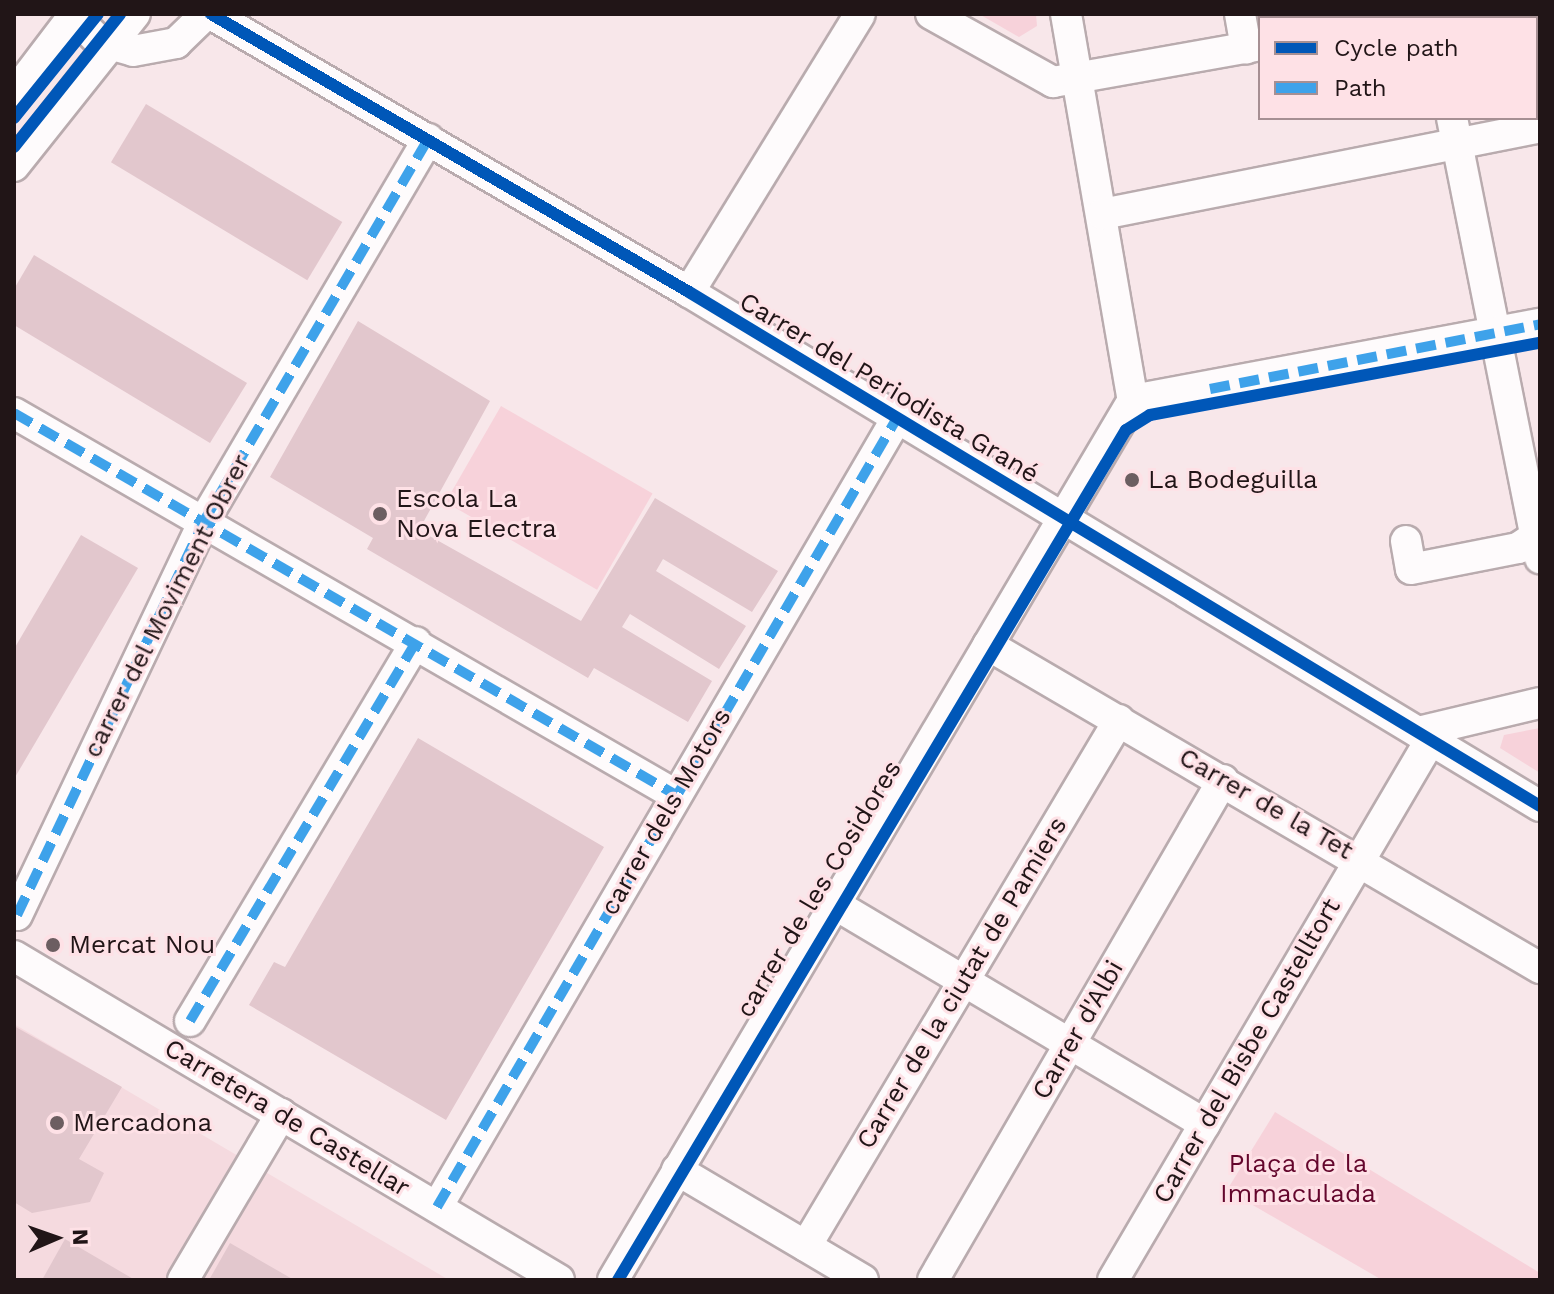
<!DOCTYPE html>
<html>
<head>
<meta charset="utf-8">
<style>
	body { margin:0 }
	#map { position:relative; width:1554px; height:1294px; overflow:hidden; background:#f8e7ea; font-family:"Work Sans",sans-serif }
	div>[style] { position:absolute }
	.built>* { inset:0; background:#f5dadf }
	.green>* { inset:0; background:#f7d2da; transform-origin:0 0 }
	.building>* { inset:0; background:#e2c7cd; transform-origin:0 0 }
	.roads { filter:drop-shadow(2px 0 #b9abae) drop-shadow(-2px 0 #b9abae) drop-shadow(0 2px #b9abae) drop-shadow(0 -2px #b9abae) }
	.minor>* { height:30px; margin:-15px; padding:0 15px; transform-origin:15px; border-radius:15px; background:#fefbfc }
	.quiet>* { height:10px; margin-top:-5px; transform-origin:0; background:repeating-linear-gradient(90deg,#3ea2ea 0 20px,transparent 0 30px) }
	.cycleway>* { height:12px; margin:-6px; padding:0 6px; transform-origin:6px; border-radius:6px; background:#0057b8 }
	.dots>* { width:22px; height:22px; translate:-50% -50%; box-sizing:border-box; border:4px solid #fee1e6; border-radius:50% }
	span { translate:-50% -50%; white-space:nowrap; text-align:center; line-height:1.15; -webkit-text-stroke:6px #fee1e6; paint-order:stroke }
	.street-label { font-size:26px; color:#211517 }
	.poi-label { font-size:26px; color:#211517 }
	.left { translate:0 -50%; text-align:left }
	.park-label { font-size:26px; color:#64062c }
	.frame { position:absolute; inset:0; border:16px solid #211517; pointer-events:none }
	.legend { position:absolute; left:1258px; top:16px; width:280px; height:104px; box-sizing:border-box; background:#fee1e6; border:2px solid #a68f93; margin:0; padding:10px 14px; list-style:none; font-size:24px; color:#211517 }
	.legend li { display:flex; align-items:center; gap:16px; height:40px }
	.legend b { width:40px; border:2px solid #a68f93 }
	.north { position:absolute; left:16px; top:1198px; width:80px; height:80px; -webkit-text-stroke:6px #fee1e6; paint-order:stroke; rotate:88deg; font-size:22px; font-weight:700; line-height:32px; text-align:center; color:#211517 }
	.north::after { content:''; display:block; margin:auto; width:28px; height:36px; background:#211517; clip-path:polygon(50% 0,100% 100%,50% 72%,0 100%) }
</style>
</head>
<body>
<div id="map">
	<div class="built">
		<div style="clip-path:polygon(14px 1024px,449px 1280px,14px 1280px)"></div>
	</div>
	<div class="green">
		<div style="clip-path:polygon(979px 14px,1036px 14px,1037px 26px,1019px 37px)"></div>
		<div style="left:501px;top:406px;width:175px;height:111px;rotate:30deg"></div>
		<div style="clip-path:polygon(1540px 728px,1540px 773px,1500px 748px,1504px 735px)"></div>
		<div style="clip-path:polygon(1275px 1112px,1540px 1273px,1538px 1280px,1382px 1280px,1227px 1190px)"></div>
	</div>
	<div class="building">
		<div style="left:146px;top:104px;width:229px;height:68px;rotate:31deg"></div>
		<div style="clip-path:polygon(34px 255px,247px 383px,210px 443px,14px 325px,14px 289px)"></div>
		<div style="clip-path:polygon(358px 321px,490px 401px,419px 530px,581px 621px,655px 498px,778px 571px,752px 612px,663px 559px,656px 571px,746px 626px,719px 669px,630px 614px,622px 627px,712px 681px,688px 722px,594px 668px,588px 678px,367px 549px,373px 538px,270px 477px)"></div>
		<div style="clip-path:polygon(81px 535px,138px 568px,14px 779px,14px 649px)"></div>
		<div style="clip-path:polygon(418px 738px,604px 847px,446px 1120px,249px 1005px,274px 962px,285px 967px)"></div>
		<div style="clip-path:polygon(14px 1026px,122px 1087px,79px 1159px,104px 1173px,90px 1202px,32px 1213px,14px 1202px)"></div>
		<div style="clip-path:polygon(65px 1239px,135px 1280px,42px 1280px)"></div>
		<div style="clip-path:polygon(230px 1243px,294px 1280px,209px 1280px)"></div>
	</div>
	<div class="roads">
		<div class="minor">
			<div style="left:72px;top:14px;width:38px;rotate:45deg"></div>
			<div style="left:99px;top:41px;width:35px;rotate:16deg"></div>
			<div style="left:133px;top:51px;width:44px;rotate:-10.5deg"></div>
			<div style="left:176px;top:43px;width:42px;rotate:-44deg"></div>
			<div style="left:211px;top:14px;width:553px;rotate:30.18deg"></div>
			<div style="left:689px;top:292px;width:994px;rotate:31.13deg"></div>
			<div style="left:931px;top:14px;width:140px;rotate:29.1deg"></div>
			<div style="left:1053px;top:82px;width:210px;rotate:-10.1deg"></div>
			<div style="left:1066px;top:14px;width:392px;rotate:80.2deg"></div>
			<div style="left:1240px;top:14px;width:35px;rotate:80deg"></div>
			<div style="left:1396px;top:18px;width:20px;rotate:-11deg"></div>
			<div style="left:14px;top:94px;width:101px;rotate:-52.7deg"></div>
			<div style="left:1452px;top:118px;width:449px;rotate:78.7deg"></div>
			<div style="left:14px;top:166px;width:194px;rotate:-51.5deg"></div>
			<div style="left:1102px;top:214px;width:447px;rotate:-11.2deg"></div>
			<div style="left:689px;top:292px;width:326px;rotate:-58.4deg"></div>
			<div style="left:1133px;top:400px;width:414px;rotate:-10.6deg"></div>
			<div style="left:14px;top:413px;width:764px;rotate:29.99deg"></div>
			<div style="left:1406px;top:541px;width:28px;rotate:80deg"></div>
			<div style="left:1411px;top:569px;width:109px;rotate:-11.1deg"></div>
			<div style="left:1518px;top:548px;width:27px;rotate:-34deg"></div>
			<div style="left:988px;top:645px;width:640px;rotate:30.33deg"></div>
			<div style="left:1418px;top:732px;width:125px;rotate:-13.4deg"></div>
			<div style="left:836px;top:905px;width:429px;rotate:30.7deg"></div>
			<div style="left:17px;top:915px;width:436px;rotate:-64.6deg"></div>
			<div style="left:204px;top:521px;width:443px;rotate:-59.6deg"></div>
			<div style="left:14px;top:956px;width:634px;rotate:30.73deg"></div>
			<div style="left:190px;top:1021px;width:441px;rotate:-59.2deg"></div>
			<div style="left:677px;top:1170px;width:216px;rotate:30.6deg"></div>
			<div style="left:437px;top:1207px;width:913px;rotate:-59.76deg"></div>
			<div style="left:806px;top:1246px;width:612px;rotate:-59.24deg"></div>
			<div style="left:183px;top:1280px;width:193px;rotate:-59.4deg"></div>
			<div style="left:613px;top:1280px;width:1022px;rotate:-59.42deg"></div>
			<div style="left:933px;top:1280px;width:578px;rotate:-59.89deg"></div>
			<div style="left:1113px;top:1280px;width:628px;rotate:-59.55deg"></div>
		</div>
	</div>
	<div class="quiet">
		<div style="left:1210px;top:389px;width:336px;rotate:-11.1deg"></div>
		<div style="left:14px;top:413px;width:764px;rotate:29.99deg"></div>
		<div style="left:17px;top:915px;width:436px;rotate:-64.6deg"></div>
		<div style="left:204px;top:521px;width:443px;rotate:-59.6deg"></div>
		<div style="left:190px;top:1021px;width:441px;rotate:-59.2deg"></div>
		<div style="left:437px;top:1207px;width:913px;rotate:-59.76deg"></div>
	</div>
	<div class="cycleway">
		<div style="left:211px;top:14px;width:553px;rotate:30.18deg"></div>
		<div style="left:689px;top:292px;width:994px;rotate:31.13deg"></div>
		<div style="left:14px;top:118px;width:134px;rotate:-51.1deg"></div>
		<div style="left:14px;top:147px;width:170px;rotate:-51.4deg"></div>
		<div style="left:618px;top:1280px;width:990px;rotate:-59.14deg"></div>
		<div style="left:1126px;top:430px;width:28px;rotate:-32deg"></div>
		<div style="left:1150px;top:415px;width:397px;rotate:-10.5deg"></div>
	</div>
	<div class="dots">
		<div style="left:1132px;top:480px;background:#6c5e61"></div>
		<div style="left:380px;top:514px;background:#6c5e61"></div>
		<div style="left:53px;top:945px;background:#6c5e61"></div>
		<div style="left:57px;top:1123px;background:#6c5e61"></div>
	</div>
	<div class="street-label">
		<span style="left:889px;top:388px;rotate:31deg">Carrer del Periodista Grané</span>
		<span style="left:167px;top:606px;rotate:-63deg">carrer del Moviment Obrer</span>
		<span style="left:1266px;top:804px;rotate:30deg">Carrer de la Tet</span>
		<span style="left:666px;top:812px;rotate:-60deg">carrer dels Motors</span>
		<span style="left:819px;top:889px;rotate:-59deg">carrer de les Cosidores</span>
		<span style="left:962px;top:983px;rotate:-59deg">Carrer de la ciutat de Pamiers</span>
		<span style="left:1078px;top:1030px;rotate:-60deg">Carrer d'Albi</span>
		<span style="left:1247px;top:1051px;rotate:-60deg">Carrer del Bisbe Castelltort</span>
		<span style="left:287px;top:1118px;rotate:31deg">Carretera de Castellar</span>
	</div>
	<div class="poi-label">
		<span class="left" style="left:1148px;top:480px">La Bodeguilla</span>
		<span class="left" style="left:396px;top:514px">Escola La<br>Nova Electra</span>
		<span class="left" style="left:69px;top:945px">Mercat Nou</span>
		<span class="left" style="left:73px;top:1123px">Mercadona</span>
	</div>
	<div class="park-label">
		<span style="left:1298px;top:1179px">Plaça de la<br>Immaculada</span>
	</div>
	<div class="frame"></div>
	<ul class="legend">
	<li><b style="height:10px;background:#0057b8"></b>Cycle path</li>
	<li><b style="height:10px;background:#3ea2ea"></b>Path</li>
	</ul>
	<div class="north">N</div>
</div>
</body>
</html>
